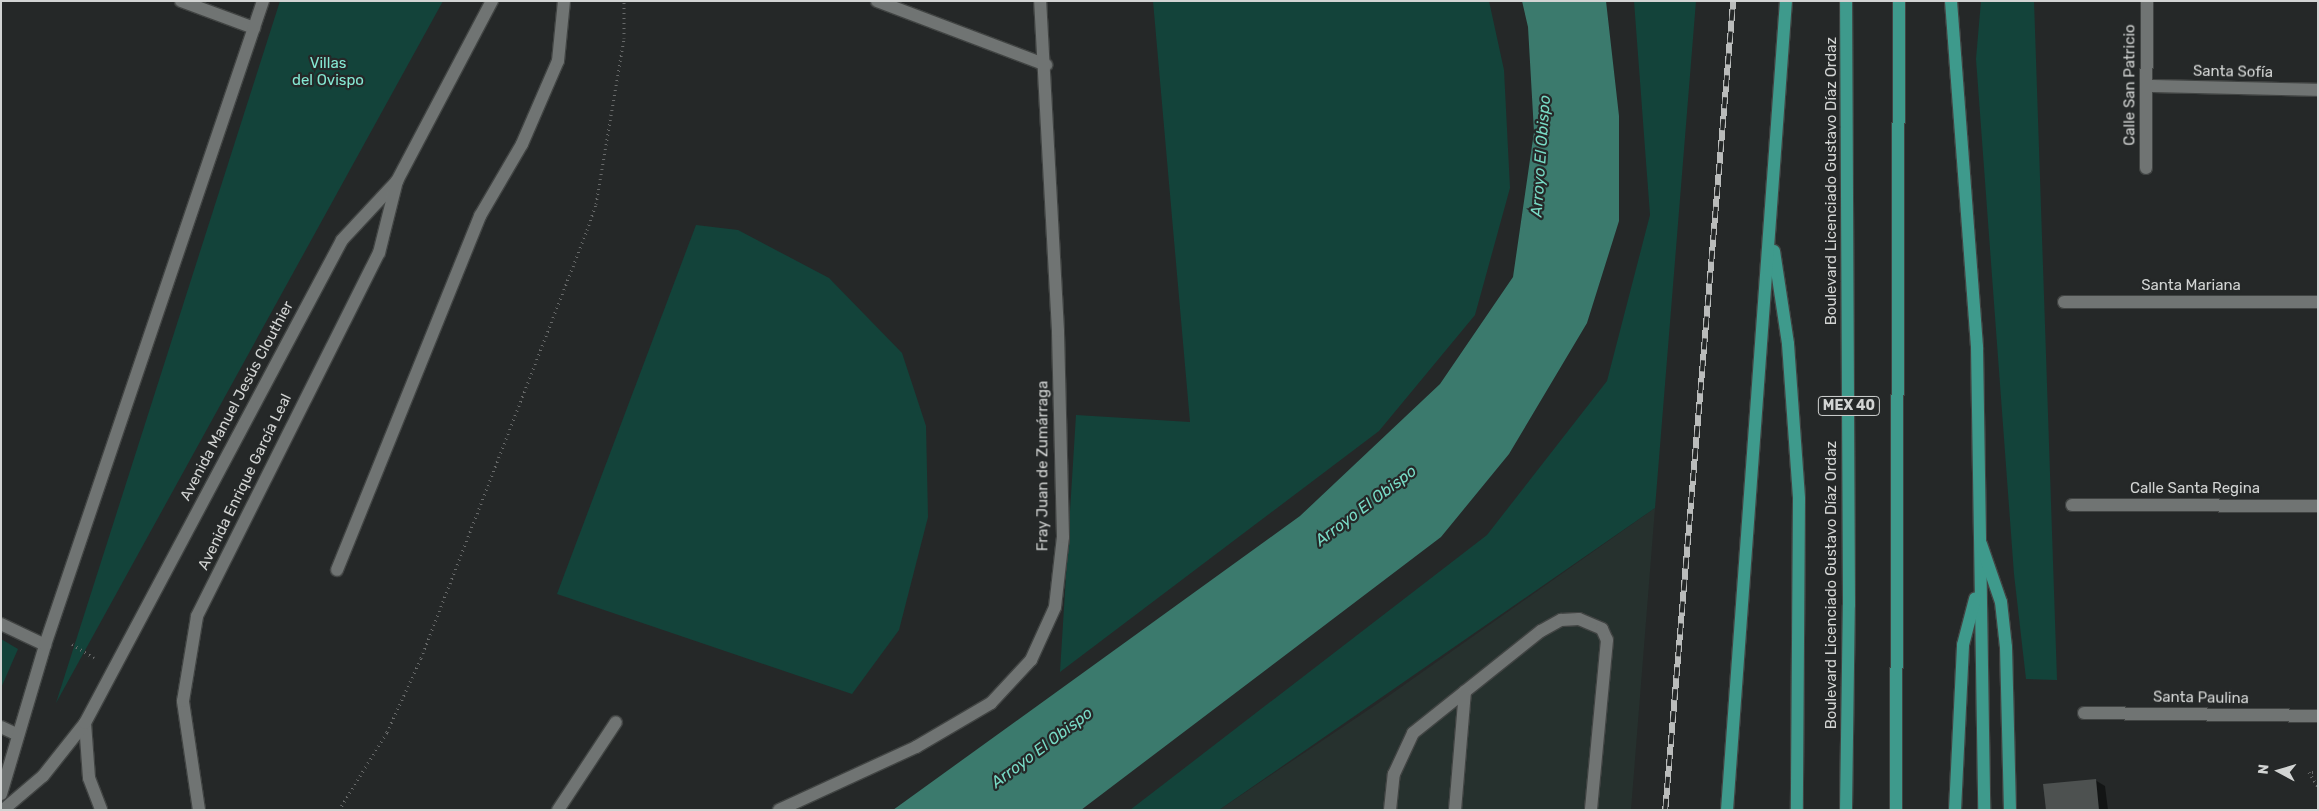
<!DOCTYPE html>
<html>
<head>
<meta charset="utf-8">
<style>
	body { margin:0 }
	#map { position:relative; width:2319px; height:811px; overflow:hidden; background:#252828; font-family:Rubik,sans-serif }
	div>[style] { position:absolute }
	.built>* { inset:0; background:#26312e }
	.green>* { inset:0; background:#13433a }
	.water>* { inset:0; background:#3b7a6d }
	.shadow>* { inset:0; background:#0007 }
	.building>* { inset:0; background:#4d5150 }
	.path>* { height:3px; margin-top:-1.5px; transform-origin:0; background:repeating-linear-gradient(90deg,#676969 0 1px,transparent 0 5px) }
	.roads { filter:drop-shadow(1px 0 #414443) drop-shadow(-1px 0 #414443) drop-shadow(0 1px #414443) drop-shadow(0 -1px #414443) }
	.minor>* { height:12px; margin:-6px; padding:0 6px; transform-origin:6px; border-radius:6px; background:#707473 }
	.major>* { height:12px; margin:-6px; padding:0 6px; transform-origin:6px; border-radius:6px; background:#3e9a8c }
	.rail>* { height:5.5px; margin-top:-2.75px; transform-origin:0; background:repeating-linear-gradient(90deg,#252828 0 11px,#babcbb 0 22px); box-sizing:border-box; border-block:1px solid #babcbb }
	span { translate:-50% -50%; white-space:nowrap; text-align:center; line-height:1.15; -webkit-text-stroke:4.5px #252828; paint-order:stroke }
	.shield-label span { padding:1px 4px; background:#252828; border:1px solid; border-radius:4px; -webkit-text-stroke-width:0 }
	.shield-label { font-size:14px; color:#d2d4d3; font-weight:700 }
	.park-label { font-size:15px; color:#85e8d3 }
	.street-label { font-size:15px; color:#d2d4d3 }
	.water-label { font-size:16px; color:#78dbc6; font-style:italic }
	.frame { position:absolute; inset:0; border:2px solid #d2d4d3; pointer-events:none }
	.north { position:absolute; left:2254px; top:746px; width:50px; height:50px; -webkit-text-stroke:4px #252828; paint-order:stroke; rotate:276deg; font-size:14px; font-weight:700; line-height:20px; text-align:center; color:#d2d4d3 }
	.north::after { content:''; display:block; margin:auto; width:18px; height:22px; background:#d2d4d3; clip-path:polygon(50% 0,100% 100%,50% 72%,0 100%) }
</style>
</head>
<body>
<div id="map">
	<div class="built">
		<div style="clip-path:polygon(1655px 508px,1631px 810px,1219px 810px,1380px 702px)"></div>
	</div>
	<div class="green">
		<div style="clip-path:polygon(280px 1px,443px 1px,56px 703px)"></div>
		<div style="clip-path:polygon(1153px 1px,1489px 1px,1504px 70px,1510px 188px,1475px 315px,1379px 431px,1060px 672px,1076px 415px,1190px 422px)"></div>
		<div style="clip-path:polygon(1634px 1px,1696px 1px,1655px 508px,1219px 810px,1130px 810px,1487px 535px,1607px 381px,1650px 215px)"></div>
		<div style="clip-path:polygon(1981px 1px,2034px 1px,2057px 680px,2026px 679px,2014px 574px,1976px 59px)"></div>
		<div style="clip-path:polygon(696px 225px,738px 230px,829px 278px,902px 353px,926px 426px,928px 517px,899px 630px,852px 694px,557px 594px)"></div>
		<div style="clip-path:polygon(1px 639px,18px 649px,1px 688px)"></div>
	</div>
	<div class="water">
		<div style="clip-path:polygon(1522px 1px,1606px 1px,1619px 116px,1619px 221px,1587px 323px,1509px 454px,1441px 537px,1081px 810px,893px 810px,1300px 516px,1440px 384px,1513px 277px,1534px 132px,1528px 27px)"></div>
	</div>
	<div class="shadow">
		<div style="clip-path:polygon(2095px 780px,2105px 786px,2108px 810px,2047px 810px)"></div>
	</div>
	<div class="building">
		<div style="clip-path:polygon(2096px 779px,2099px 810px,2046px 810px,2043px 784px)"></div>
	</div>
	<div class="path">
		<div style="left:72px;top:644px;width:26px;rotate:32deg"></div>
		<div style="left:2318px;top:772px;width:9px;rotate:180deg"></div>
		<div style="left:2309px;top:772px;width:17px;rotate:59deg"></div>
		<div style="left:339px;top:810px;width:92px;rotate:-58.4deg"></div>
		<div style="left:387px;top:732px;width:81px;rotate:-65.3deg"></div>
		<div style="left:421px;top:658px;width:459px;rotate:-68.8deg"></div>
		<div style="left:587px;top:230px;width:28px;rotate:-71deg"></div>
		<div style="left:596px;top:204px;width:168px;rotate:-80.4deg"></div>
		<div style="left:624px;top:38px;width:37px;rotate:-90deg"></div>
	</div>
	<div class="roads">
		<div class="minor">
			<div style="left:181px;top:1px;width:78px;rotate:20.3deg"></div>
			<div style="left:877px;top:1px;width:181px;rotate:20.7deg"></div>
			<div style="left:2148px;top:86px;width:170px;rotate:1.3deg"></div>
			<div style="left:2146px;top:168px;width:167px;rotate:-89.7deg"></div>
			<div style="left:2064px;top:302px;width:254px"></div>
			<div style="left:2072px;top:505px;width:246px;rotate:0.2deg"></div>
			<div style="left:337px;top:570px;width:382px;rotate:-68deg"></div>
			<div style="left:480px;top:216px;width:83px;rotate:-59.7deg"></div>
			<div style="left:522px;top:144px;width:90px;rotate:-66.6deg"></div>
			<div style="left:558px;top:61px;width:60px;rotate:-84.3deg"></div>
			<div style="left:1px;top:624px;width:49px;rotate:25.5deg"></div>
			<div style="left:2084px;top:713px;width:234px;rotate:0.7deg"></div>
			<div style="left:85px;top:723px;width:55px;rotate:85.8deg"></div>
			<div style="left:89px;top:778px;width:34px;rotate:69deg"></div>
			<div style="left:1px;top:727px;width:19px;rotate:25deg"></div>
			<div style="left:1px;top:794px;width:155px;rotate:-73.5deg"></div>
			<div style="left:45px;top:645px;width:680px;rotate:-71.3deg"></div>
			<div style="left:3px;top:810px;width:52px;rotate:-40.4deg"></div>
			<div style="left:43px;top:776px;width:68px;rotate:-51.6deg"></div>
			<div style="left:85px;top:723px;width:547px;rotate:-61.98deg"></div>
			<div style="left:342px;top:240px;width:81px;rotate:-47deg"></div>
			<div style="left:397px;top:181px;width:204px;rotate:-62.2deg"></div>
			<div style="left:199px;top:810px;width:110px;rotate:-98.4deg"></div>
			<div style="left:183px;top:701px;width:86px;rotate:-80.6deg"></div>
			<div style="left:197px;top:616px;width:406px;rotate:-63.4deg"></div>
			<div style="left:379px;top:253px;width:74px;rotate:-76deg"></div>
			<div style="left:558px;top:810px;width:105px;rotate:-56.6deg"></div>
			<div style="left:779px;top:810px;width:151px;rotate:-24.7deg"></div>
			<div style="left:916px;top:747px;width:87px;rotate:-30.4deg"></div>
			<div style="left:991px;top:703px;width:59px;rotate:-47.1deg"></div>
			<div style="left:1031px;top:660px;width:58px;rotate:-65.6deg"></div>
			<div style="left:1055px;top:607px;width:70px;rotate:-83.5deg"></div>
			<div style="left:1063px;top:537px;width:206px;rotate:-91.4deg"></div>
			<div style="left:1058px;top:331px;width:330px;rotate:-93.1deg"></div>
			<div style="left:1390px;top:810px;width:36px;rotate:-84deg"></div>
			<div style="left:1394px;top:774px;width:45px;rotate:-65.1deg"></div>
			<div style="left:1413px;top:733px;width:164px;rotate:-38.6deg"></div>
			<div style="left:1541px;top:631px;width:23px;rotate:-29deg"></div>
			<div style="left:1561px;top:620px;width:18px;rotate:-3deg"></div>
			<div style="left:1579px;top:619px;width:25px;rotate:23deg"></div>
			<div style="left:1602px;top:629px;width:12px;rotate:66deg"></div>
			<div style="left:1607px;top:640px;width:171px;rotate:95.4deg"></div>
			<div style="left:1455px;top:810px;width:119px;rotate:-85.2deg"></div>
		</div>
		<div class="major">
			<div style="left:1951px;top:1px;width:347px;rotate:85.7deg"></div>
			<div style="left:1977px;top:347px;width:463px;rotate:89.1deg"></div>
			<div style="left:1774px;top:251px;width:94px;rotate:81.4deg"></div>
			<div style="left:1788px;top:344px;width:155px;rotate:85.9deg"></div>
			<div style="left:1799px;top:499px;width:311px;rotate:90.4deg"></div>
			<div style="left:1981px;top:544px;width:61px;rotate:71deg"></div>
			<div style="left:2001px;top:602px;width:45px;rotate:83.7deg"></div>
			<div style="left:2006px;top:647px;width:163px;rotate:88.6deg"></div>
			<div style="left:1727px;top:810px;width:811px;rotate:-85.83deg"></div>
			<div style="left:1846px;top:810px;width:205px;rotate:-89.2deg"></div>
			<div style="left:1849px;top:605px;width:604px;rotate:-90.28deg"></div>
			<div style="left:1896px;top:810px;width:809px;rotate:-89.79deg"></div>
			<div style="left:1955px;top:810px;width:165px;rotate:-87.2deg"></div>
			<div style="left:1963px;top:645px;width:48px;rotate:-75.4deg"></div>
		</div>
	</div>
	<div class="rail">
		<div style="left:1665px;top:810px;width:812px;rotate:-85.2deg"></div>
	</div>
	<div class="shield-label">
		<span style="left:1849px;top:406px">MEX 40</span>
	</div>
	<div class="park-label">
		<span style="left:328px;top:72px">Villas<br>del Ovispo</span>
	</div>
	<div class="street-label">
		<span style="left:2233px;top:72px;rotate:1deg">Santa Sofía</span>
		<span style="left:2130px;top:85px;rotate:-90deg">Calle San Patricio</span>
		<span style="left:1832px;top:181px;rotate:-90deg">Boulevard Licenciado Gustavo Díaz Ordaz</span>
		<span style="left:2191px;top:286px">Santa Mariana</span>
		<span style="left:237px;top:401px;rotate:-62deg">Avenida Manuel Jesús Clouthier</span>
		<span style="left:1043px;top:466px;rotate:-90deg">Fray Juan de Zumárraga</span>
		<span style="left:245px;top:482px;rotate:-64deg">Avenida Enrique García Leal</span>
		<span style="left:2195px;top:489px">Calle Santa Regina</span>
		<span style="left:1832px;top:585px;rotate:-90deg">Boulevard Licenciado Gustavo Díaz Ordaz</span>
		<span style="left:2201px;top:698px;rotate:1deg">Santa Paulina</span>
	</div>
	<div class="water-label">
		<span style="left:1541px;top:156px;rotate:-86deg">Arroyo El Obispo</span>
		<span style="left:1366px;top:506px;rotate:-37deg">Arroyo El Obispo</span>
		<span style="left:1042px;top:748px;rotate:-37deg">Arroyo El Obispo</span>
	</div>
	<div class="frame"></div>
	<div class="north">N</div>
</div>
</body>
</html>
